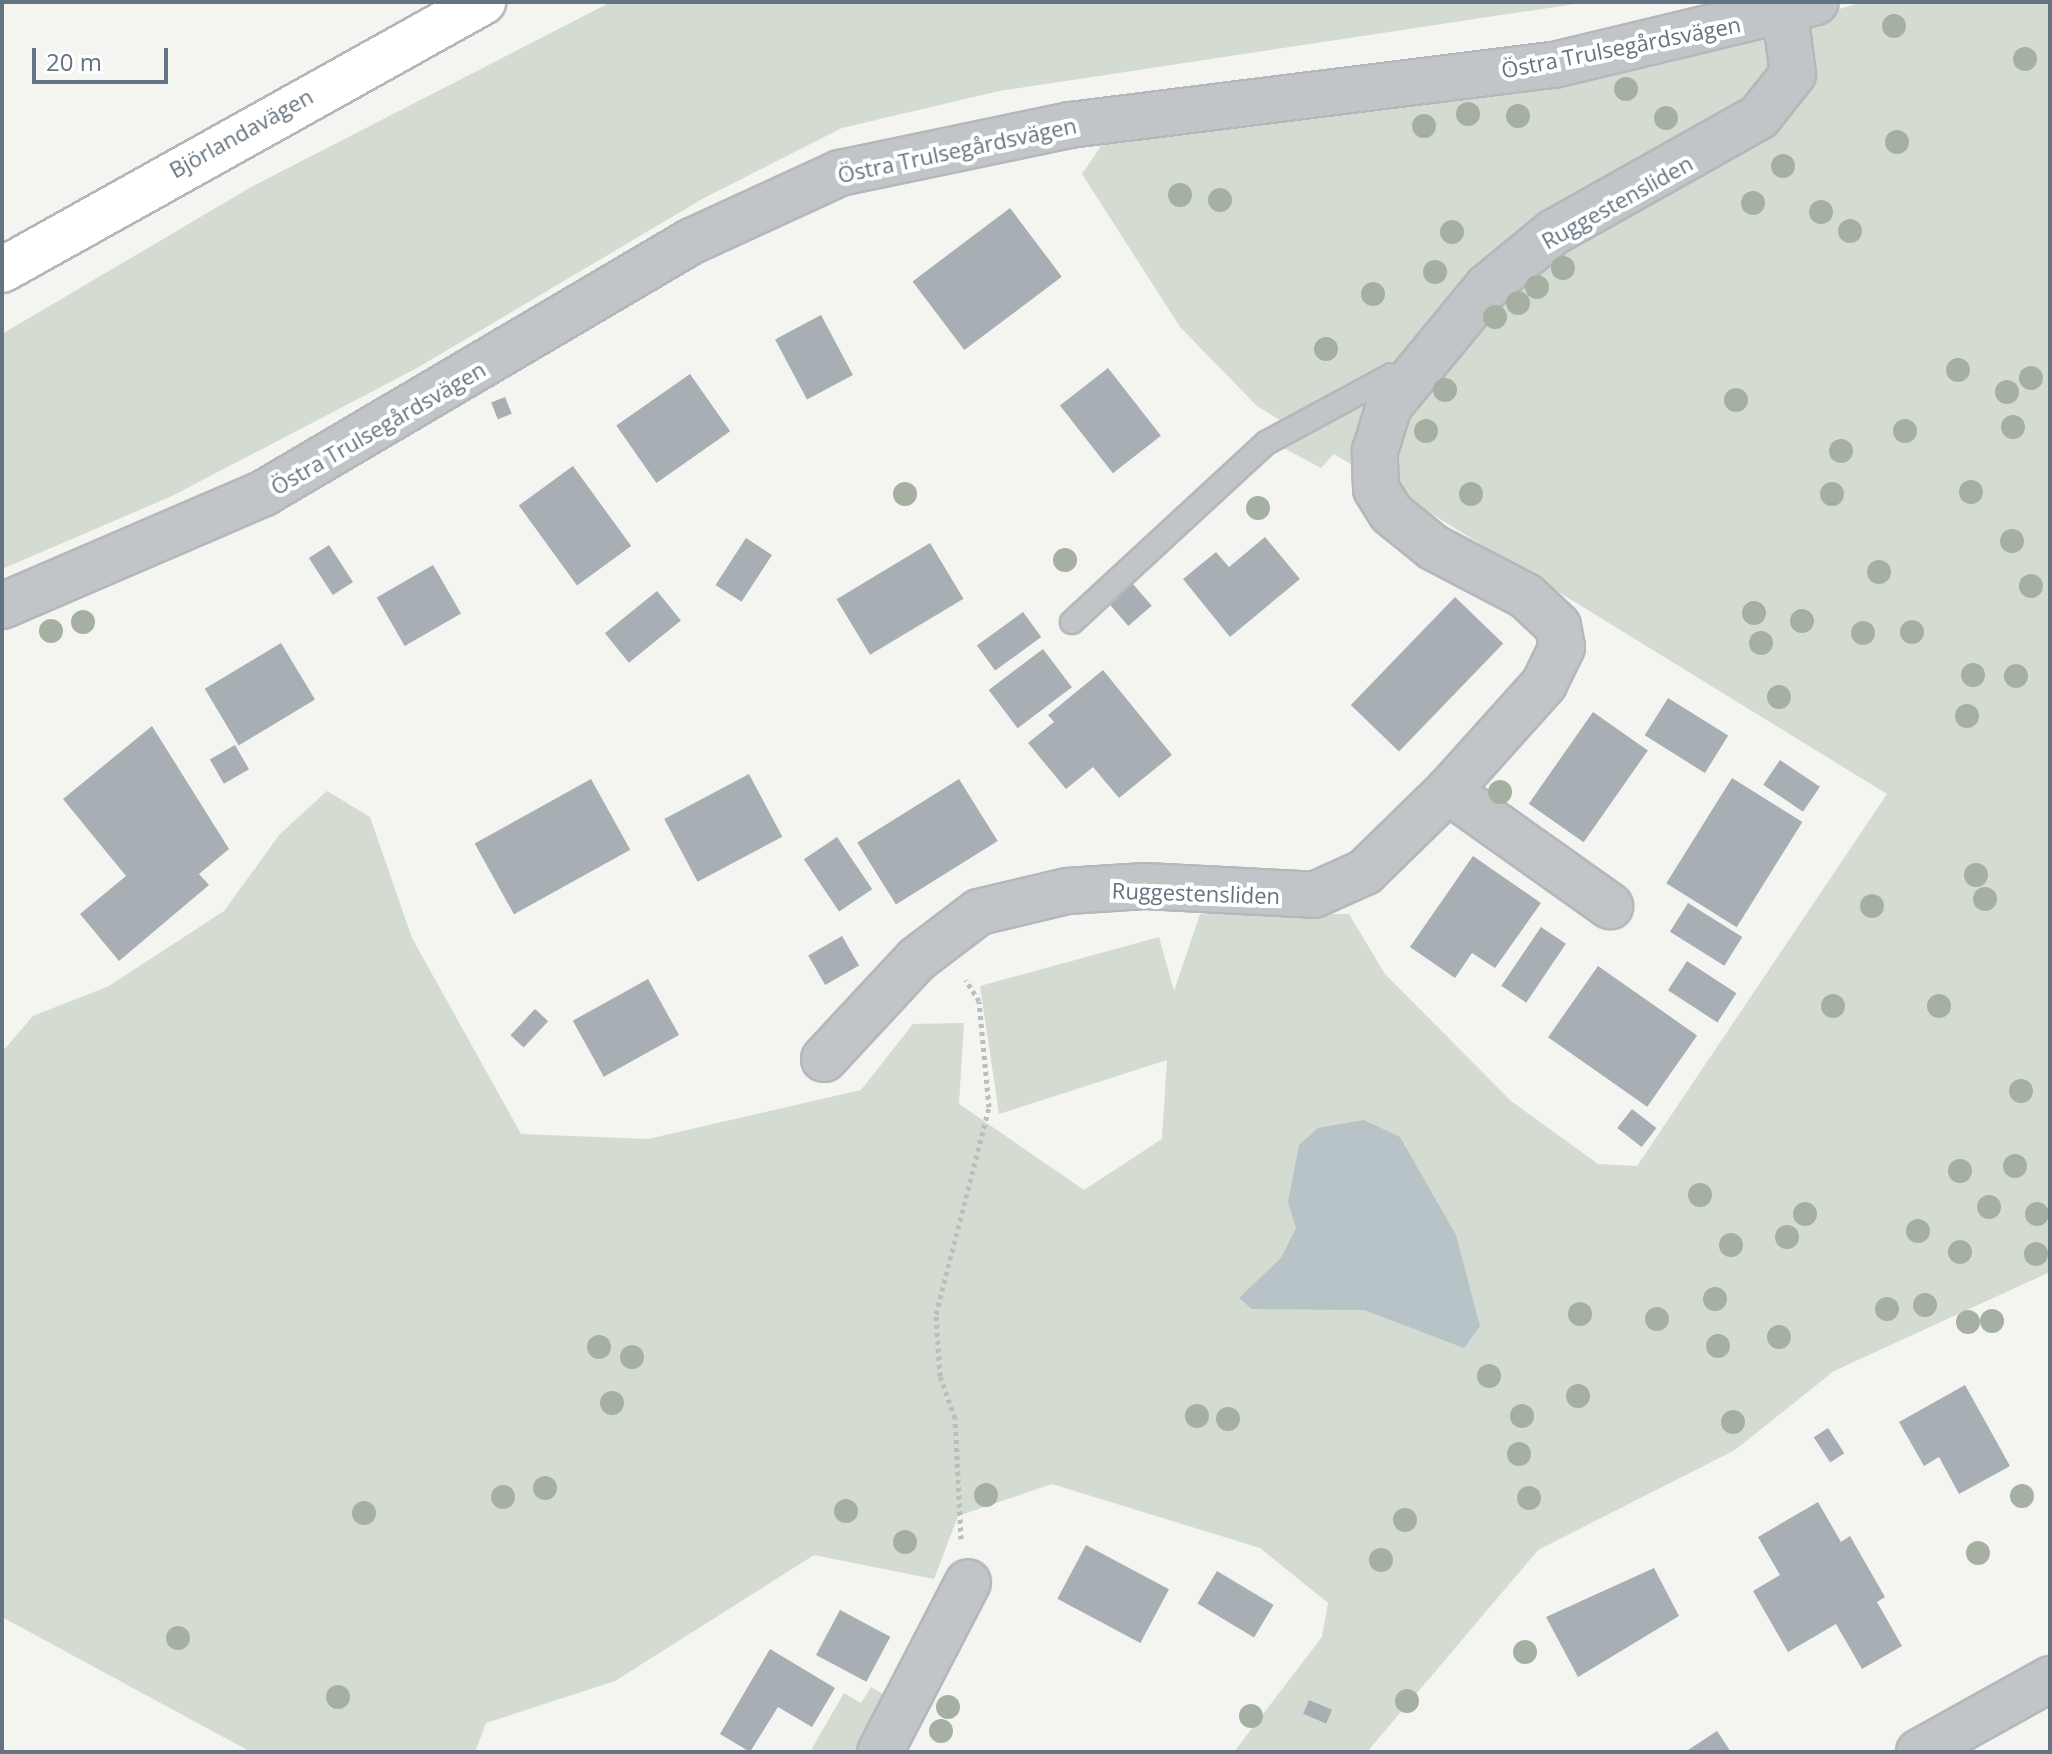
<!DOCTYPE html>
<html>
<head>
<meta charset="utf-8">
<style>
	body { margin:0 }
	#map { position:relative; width:2052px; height:1754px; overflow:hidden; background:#f4f4f0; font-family:"Open Sans",sans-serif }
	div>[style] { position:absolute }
	.green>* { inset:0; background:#d4dbd1 }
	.water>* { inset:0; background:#b8c3c7 }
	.building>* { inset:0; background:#a7afb4; transform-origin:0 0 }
	.path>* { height:5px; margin-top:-2.5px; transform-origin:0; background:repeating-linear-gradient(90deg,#bbbdbf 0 4px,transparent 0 8px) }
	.roads { filter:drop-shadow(2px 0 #b4b8bc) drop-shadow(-2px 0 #b4b8bc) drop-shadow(0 2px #b4b8bc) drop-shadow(0 -2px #b4b8bc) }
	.lane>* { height:22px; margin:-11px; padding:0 11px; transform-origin:11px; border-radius:11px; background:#c1c5c8 }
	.street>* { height:44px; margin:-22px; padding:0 22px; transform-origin:22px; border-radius:22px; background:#c1c5c8 }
	.secondary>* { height:44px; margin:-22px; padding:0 22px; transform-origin:22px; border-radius:22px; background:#fff }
	.trees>* { width:24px; height:24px; margin:-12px; border-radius:50%; background:#a6b0a2 }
	span { translate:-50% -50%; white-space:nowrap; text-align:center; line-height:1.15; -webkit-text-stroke:8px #fff; paint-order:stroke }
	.street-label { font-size:22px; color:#637381 }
	.frame { position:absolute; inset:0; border:4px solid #637381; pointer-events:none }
	.scale { position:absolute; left:32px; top:48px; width:136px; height:36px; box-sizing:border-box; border:4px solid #637381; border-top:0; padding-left:10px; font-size:24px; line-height:28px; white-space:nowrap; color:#637381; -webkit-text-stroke:6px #fff; paint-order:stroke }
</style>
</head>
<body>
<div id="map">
	<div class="green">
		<div style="clip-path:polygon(611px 2px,1588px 2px,999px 91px,842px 128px,704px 198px,417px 368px,172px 496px,2px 569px,2px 334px,253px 186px)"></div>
		<div style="clip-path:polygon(1863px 2px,2050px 2px,2050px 1272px,1834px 1371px,1735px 1450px,1538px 1550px,1367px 1752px,1234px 1752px,1322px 1637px,1328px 1603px,1260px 1548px,1052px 1484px,958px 1516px,934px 1579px,814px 1555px,615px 1681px,486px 1723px,475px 1752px,251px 1752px,2px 1617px,2px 1052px,33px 1016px,109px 986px,224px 911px,280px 834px,327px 791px,370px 817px,412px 938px,521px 1134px,648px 1139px,861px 1090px,913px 1024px,964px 1023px,959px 1104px,1084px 1190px,1162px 1139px,1167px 1060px,999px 1114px,980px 986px,1159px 937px,1174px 991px,1200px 914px,1349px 914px,1385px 974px,1511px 1101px,1598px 1164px,1637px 1166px,1887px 794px,1334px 454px,1321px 468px,1282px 447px,1299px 432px,1257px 406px,1180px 327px,1082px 174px,1112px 130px,1631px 70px)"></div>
		<div style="clip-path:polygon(871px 1687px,892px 1699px,861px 1752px,810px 1752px,844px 1693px,861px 1703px)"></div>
	</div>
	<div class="water">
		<div style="clip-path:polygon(1364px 1120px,1400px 1137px,1456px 1235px,1480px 1326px,1464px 1348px,1364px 1310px,1252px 1309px,1239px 1298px,1281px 1258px,1296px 1228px,1288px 1202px,1299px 1145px,1318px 1128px)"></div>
	</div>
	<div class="building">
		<div style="left:1010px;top:208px;width:86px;height:122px;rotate:53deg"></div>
		<div style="left:821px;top:315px;width:68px;height:52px;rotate:62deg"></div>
		<div style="left:1108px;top:368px;width:86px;height:61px;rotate:52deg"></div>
		<div style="left:690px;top:374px;width:70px;height:90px;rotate:55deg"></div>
		<div style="left:505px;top:397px;width:18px;height:15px;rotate:68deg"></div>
		<div style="left:573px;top:466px;width:99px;height:67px;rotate:54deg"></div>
		<div style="clip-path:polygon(1265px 537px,1300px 579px,1230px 637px,1183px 579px,1216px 552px,1229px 567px)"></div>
		<div style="left:746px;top:538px;width:31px;height:56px;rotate:33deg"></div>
		<div style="left:930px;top:543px;width:65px;height:109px;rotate:59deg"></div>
		<div style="left:329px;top:545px;width:44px;height:24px;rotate:57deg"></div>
		<div style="left:433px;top:565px;width:56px;height:65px;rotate:60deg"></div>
		<div style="left:1132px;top:583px;width:30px;height:31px;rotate:49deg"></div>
		<div style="left:657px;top:591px;width:38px;height:67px;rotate:51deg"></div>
		<div style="left:1455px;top:597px;width:67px;height:150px;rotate:44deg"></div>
		<div style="left:1023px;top:612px;width:31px;height:57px;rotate:54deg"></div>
		<div style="left:281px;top:643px;width:66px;height:89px;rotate:59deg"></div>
		<div style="left:1043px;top:649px;width:48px;height:68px;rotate:53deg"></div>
		<div style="clip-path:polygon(1103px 670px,1172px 755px,1119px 798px,1093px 767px,1066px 789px,1028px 743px,1054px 722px,1048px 715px)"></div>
		<div style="left:1668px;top:698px;width:71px;height:44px;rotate:32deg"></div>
		<div style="left:1593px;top:712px;width:67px;height:112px;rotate:35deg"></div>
		<div style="clip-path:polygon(152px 726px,229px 849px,199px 874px,209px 885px,119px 961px,80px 914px,126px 876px,63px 799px)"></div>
		<div style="left:235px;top:745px;width:28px;height:29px;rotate:60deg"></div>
		<div style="left:1780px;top:760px;width:48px;height:30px;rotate:34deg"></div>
		<div style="left:749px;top:774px;width:71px;height:96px;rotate:62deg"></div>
		<div style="left:1732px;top:778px;width:83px;height:124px;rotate:32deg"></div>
		<div style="left:591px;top:779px;width:81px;height:133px;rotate:61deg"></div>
		<div style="left:959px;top:779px;width:73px;height:120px;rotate:58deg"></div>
		<div style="left:837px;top:837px;width:63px;height:40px;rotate:56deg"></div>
		<div style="clip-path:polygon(1473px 856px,1541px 903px,1495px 968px,1472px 953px,1455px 978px,1410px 947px)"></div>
		<div style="left:1688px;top:903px;width:64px;height:34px;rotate:32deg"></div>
		<div style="left:1541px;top:927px;width:30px;height:71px;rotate:34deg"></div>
		<div style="left:842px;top:936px;width:34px;height:39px;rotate:60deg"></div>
		<div style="left:1687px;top:961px;width:59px;height:35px;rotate:33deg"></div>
		<div style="left:1598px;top:966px;width:121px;height:87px;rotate:35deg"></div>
		<div style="left:648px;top:979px;width:64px;height:86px;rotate:61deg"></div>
		<div style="left:535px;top:1009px;width:18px;height:36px;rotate:43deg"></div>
		<div style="left:1632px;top:1109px;width:31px;height:24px;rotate:38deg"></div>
		<div style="clip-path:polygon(1965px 1385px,2010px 1466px,1959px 1494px,1939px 1457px,1924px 1466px,1899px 1422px)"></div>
		<div style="left:1828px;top:1428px;width:30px;height:17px;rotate:57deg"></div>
		<div style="clip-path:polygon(1818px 1502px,1841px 1542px,1850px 1536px,1885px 1597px,1877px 1602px,1902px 1646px,1862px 1669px,1836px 1624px,1788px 1652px,1753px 1591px,1780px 1575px,1758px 1537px)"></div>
		<div style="left:1086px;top:1545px;width:94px;height:61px;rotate:28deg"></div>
		<div style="clip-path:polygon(1654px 1568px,1679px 1616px,1578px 1677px,1546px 1617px)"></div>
		<div style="left:1217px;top:1571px;width:66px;height:38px;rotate:31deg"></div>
		<div style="left:840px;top:1610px;width:57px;height:51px;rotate:28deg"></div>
		<div style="clip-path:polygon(770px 1649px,835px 1688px,812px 1727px,778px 1707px,750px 1752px,720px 1734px)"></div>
		<div style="left:1309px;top:1700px;width:25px;height:15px;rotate:23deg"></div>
		<div style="clip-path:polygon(1717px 1731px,1731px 1752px,1685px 1752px)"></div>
	</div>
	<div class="path">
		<div style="left:961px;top:1539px;width:121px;rotate:-92.8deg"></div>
		<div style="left:955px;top:1418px;width:45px;rotate:-109.7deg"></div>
		<div style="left:940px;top:1376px;width:62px;rotate:-93.7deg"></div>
		<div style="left:936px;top:1314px;width:214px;rotate:-75.6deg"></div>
		<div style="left:989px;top:1107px;width:106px;rotate:-95.4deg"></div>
		<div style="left:979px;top:1001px;width:25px;rotate:-122deg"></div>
	</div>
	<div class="roads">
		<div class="lane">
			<div style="left:1072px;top:622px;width:264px;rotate:-42.7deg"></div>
			<div style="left:1266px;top:443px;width:143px;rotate:-28.4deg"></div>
			<div style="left:1392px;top:375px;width:16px;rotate:30deg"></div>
		</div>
		<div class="street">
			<div style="left:2px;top:606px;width:285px;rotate:-23.3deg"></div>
			<div style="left:264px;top:493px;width:497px;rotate:-30.5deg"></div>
			<div style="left:692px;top:241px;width:163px;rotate:-24.7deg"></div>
			<div style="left:840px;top:173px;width:235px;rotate:-11.8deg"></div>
			<div style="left:1070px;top:125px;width:488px;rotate:-7.1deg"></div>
			<div style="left:1554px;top:65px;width:269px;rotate:-13.5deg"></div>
			<div style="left:1448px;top:791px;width:199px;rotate:35.4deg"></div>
			<div style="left:824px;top:1059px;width:137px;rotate:-47.1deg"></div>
			<div style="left:917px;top:959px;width:78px;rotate:-37.2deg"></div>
			<div style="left:979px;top:912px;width:90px;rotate:-13.4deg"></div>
			<div style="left:1067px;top:891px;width:78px;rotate:-3.7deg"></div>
			<div style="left:1145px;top:886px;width:169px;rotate:3deg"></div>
			<div style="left:1314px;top:895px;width:56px;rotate:-24.3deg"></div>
			<div style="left:1365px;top:872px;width:116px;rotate:-44.3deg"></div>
			<div style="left:1448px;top:791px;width:144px;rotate:-48.1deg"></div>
			<div style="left:1544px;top:684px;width:41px;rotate:-64.1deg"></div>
			<div style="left:1562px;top:647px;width:21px;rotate:-101deg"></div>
			<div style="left:1558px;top:626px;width:44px;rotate:-136.8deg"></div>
			<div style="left:1526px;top:596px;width:104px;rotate:-152.4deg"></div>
			<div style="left:1434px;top:548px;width:55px;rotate:-140.9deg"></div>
			<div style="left:1391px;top:513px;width:28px;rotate:-122deg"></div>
			<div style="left:1376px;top:489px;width:38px;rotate:-92deg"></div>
			<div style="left:1375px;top:451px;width:47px;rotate:-72.7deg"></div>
			<div style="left:1389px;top:406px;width:154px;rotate:-50.5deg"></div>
			<div style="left:1487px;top:287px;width:87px;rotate:-39.4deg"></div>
			<div style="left:1554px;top:232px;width:235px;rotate:-29.3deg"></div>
			<div style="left:1759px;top:117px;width:55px;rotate:-51.7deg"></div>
			<div style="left:1793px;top:74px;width:62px;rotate:-97.5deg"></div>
			<div style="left:880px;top:1752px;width:191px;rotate:-62.6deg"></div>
			<div style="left:1919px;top:1752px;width:150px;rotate:-29.1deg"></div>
		</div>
		<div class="secondary">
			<div style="left:2px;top:270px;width:551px;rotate:-29.13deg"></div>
		</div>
	</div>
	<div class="trees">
		<div style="left:1894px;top:26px"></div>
		<div style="left:2025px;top:59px"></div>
		<div style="left:1626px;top:89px"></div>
		<div style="left:1468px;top:114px"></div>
		<div style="left:1518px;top:116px"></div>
		<div style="left:1666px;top:118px"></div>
		<div style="left:1424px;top:126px"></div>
		<div style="left:1897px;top:142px"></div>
		<div style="left:1783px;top:166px"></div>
		<div style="left:1180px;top:195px"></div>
		<div style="left:1220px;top:200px"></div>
		<div style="left:1753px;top:203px"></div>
		<div style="left:1821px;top:212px"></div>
		<div style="left:1850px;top:231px"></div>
		<div style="left:1452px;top:232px"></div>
		<div style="left:1563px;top:268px"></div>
		<div style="left:1435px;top:272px"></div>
		<div style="left:1537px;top:287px"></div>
		<div style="left:1373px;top:294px"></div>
		<div style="left:1518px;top:303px"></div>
		<div style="left:1495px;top:317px"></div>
		<div style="left:1326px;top:349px"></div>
		<div style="left:1958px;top:370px"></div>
		<div style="left:2031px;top:378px"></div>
		<div style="left:1445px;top:390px"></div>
		<div style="left:2007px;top:392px"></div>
		<div style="left:1736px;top:400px"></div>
		<div style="left:2013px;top:427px"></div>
		<div style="left:1426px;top:431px"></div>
		<div style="left:1905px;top:431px"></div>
		<div style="left:1841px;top:451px"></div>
		<div style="left:1971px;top:492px"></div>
		<div style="left:905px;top:494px"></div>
		<div style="left:1471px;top:494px"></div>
		<div style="left:1832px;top:494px"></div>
		<div style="left:1258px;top:508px"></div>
		<div style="left:2012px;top:541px"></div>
		<div style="left:1065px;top:560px"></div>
		<div style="left:1879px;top:572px"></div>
		<div style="left:2031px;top:586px"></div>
		<div style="left:1754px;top:613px"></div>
		<div style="left:1802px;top:621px"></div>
		<div style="left:83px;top:622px"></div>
		<div style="left:51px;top:631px"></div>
		<div style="left:1912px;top:632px"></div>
		<div style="left:1863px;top:633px"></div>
		<div style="left:1761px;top:643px"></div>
		<div style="left:1973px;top:675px"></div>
		<div style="left:2016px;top:676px"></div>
		<div style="left:1779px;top:697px"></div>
		<div style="left:1967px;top:716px"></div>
		<div style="left:1500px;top:792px"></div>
		<div style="left:1976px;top:875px"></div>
		<div style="left:1985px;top:899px"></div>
		<div style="left:1872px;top:906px"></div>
		<div style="left:1833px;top:1006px"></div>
		<div style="left:1939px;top:1006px"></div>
		<div style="left:2021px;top:1091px"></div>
		<div style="left:2015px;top:1166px"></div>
		<div style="left:1960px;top:1171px"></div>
		<div style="left:1700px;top:1195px"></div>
		<div style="left:1989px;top:1207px"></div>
		<div style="left:1805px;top:1214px"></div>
		<div style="left:2037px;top:1214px"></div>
		<div style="left:1918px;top:1231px"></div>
		<div style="left:1787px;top:1237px"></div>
		<div style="left:1731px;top:1245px"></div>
		<div style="left:1960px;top:1252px"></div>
		<div style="left:2036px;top:1254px"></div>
		<div style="left:1715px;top:1299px"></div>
		<div style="left:1925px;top:1305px"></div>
		<div style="left:1887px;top:1309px"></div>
		<div style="left:1580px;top:1314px"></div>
		<div style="left:1657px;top:1319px"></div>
		<div style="left:1992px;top:1321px"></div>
		<div style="left:1968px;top:1322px"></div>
		<div style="left:1779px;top:1337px"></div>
		<div style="left:1718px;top:1346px"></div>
		<div style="left:599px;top:1347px"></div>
		<div style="left:632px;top:1357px"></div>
		<div style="left:1489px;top:1376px"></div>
		<div style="left:1578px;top:1396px"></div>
		<div style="left:612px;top:1403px"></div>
		<div style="left:1197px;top:1416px"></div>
		<div style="left:1522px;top:1416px"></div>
		<div style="left:1228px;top:1419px"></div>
		<div style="left:1733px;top:1422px"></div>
		<div style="left:1519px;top:1454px"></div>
		<div style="left:545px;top:1488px"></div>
		<div style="left:986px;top:1495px"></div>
		<div style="left:2022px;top:1496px"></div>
		<div style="left:503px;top:1497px"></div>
		<div style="left:1529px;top:1498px"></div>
		<div style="left:846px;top:1511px"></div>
		<div style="left:364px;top:1513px"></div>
		<div style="left:1405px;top:1520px"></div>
		<div style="left:905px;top:1542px"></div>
		<div style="left:1978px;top:1553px"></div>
		<div style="left:1381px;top:1560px"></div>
		<div style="left:178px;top:1638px"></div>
		<div style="left:1525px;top:1652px"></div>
		<div style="left:338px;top:1697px"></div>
		<div style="left:1407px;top:1701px"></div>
		<div style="left:948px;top:1707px"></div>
		<div style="left:1251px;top:1716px"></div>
		<div style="left:941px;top:1731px"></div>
	</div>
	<div class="street-label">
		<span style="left:1621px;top:47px;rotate:-11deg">Östra Trulsegårdsvägen</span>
		<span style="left:241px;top:133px;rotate:-29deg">Björlandavägen</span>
		<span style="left:957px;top:150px;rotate:-12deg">Östra Trulsegårdsvägen</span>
		<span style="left:1617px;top:202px;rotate:-29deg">Ruggestensliden</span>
		<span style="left:378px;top:428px;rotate:-30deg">Östra Trulsegårdsvägen</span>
		<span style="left:1196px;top:893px;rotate:2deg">Ruggestensliden</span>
	</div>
	<div class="frame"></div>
	<div class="scale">20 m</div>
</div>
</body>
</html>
